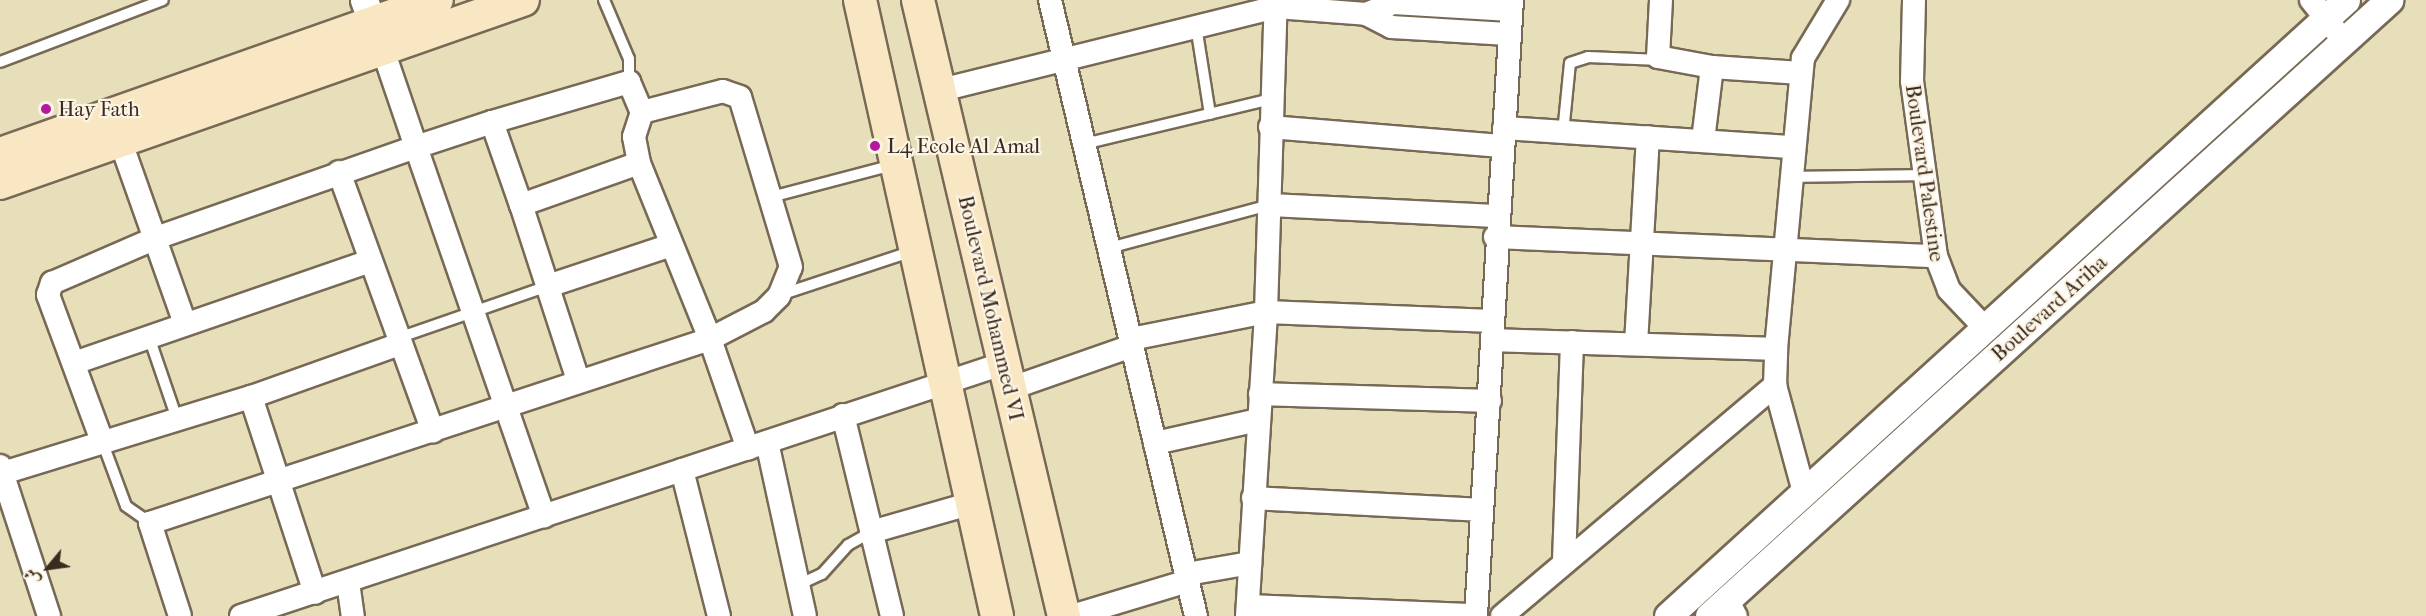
<!DOCTYPE html>
<html>
<head>
<meta charset="utf-8">
<style>
	body { margin:0 }
	#map { position:relative; width:2426px; height:616px; overflow:hidden; background:#e6dfba; font-family:"IM FELL French Canon",Amiri,serif }
	div>[style] { position:absolute }
	.roads { filter:drop-shadow(2px 0 #776955) drop-shadow(-2px 0 #776955) drop-shadow(0 2px #776955) drop-shadow(0 -2px #776955) }
	.service>* { height:10px; margin:-5px; padding:0 5px; transform-origin:5px; border-radius:5px; background:#fff }
	.minor>* { height:22px; margin:-11px; padding:0 11px; transform-origin:11px; border-radius:11px; background:#fff }
	.tertiary>* { height:27px; margin:-13.5px; padding:0 13.5px; transform-origin:13.5px; border-radius:13.5px; background:#fff }
	.secondary>* { height:32px; margin:-16px; padding:0 16px; transform-origin:16px; border-radius:16px; background:#f9e7c3 }
	.dots>* { width:16px; height:16px; translate:-50% -50%; box-sizing:border-box; border:3px solid #fcf5e5; border-radius:50% }
	span { translate:-50% -50%; white-space:nowrap; text-align:center; line-height:1.15; -webkit-text-stroke:4.5px #fcf5e5; paint-order:stroke }
	.poi-label { font-size:21px; color:#3b2a1e }
	.left { translate:0 -50%; text-align:left }
	.street-label { font-size:21px; color:#3b2a1e }
	.north { position:absolute; left:18px; top:538px; width:60px; height:60px; -webkit-text-stroke:4px #fcf5e5; paint-order:stroke; rotate:241deg; font-size:16px; font-weight:700; line-height:24px; text-align:center; color:#3b2a1e }
	.north::after { content:''; display:block; margin:auto; width:21px; height:27px; background:#3b2a1e; clip-path:polygon(50% 0,100% 100%,50% 72%,0 100%) }
</style>
</head>
<body>
<div id="map">
	<div class="roads">
		<div class="service">
			<div style="left:604px;top:0;width:64px;rotate:67deg"></div>
			<div style="left:629px;top:59px;width:23px;rotate:90deg"></div>
			<div style="left:1196px;top:26px;width:89px;rotate:81deg"></div>
			<div style="left:0;top:62px;width:174px;rotate:-20.8deg"></div>
			<div style="left:1563px;top:133px;width:70px;rotate:-84.3deg"></div>
			<div style="left:1570px;top:63px;width:19px;rotate:-18deg"></div>
			<div style="left:1588px;top:57px;width:72px;rotate:2.4deg"></div>
			<div style="left:1084px;top:144px;width:192px;rotate:-13.5deg"></div>
			<div style="left:1790px;top:177px;width:135px;rotate:-0.8deg"></div>
			<div style="left:771px;top:197px;width:126px;rotate:-14.7deg"></div>
			<div style="left:1109px;top:248px;width:167px;rotate:-15deg"></div>
			<div style="left:780px;top:295px;width:140px;rotate:-18.3deg"></div>
			<div style="left:149px;top:337px;width:87px;rotate:71.1deg"></div>
			<div style="left:398px;top:338px;width:159px;rotate:-19.1deg"></div>
			<div style="left:102px;top:441px;width:69px;rotate:69.7deg"></div>
			<div style="left:126px;top:506px;width:29px;rotate:35deg"></div>
			<div style="left:798px;top:585px;width:26px;rotate:-25deg"></div>
			<div style="left:822px;top:574px;width:39px;rotate:-48deg"></div>
			<div style="left:848px;top:545px;width:26px;rotate:-29deg"></div>
		</div>
		<div class="minor">
			<div style="left:1050px;top:0;width:633px;rotate:76.67deg"></div>
			<div style="left:1661px;top:0;width:57px;rotate:93deg"></div>
			<div style="left:1658px;top:57px;width:55px;rotate:10.5deg"></div>
			<div style="left:1712px;top:67px;width:74px;rotate:97deg"></div>
			<div style="left:1914px;top:0;width:81px;rotate:91.4deg"></div>
			<div style="left:1912px;top:81px;width:177px;rotate:82.2deg"></div>
			<div style="left:1936px;top:256px;width:36px;rotate:69deg"></div>
			<div style="left:1949px;top:290px;width:52px;rotate:46.5deg"></div>
			<div style="left:2311px;top:0;width:53px;rotate:51.2deg"></div>
			<div style="left:1366px;top:14px;width:29px;rotate:-22deg"></div>
			<div style="left:1393px;top:3px;width:118px;rotate:3.4deg"></div>
			<div style="left:383px;top:50px;width:102px;rotate:71.2deg"></div>
			<div style="left:416px;top:147px;width:80px;rotate:-18.2deg"></div>
			<div style="left:1712px;top:67px;width:89px;rotate:3.9deg"></div>
			<div style="left:941px;top:90px;width:345px;rotate:-13.9deg"></div>
			<div style="left:1276px;top:7px;width:90px;rotate:4.4deg"></div>
			<div style="left:1366px;top:14px;width:28px;rotate:27deg"></div>
			<div style="left:1391px;top:27px;width:117px;rotate:3.4deg"></div>
			<div style="left:1270px;top:127px;width:232px;rotate:4.7deg"></div>
			<div style="left:1504px;top:128px;width:290px;rotate:3.8deg"></div>
			<div style="left:120px;top:140px;width:195px;rotate:70.5deg"></div>
			<div style="left:339px;top:172px;width:276px;rotate:70.1deg"></div>
			<div style="left:521px;top:205px;width:88px;rotate:-109.3deg"></div>
			<div style="left:492px;top:122px;width:143px;rotate:-16.3deg"></div>
			<div style="left:629px;top:82px;width:33px;rotate:67deg"></div>
			<div style="left:642px;top:112px;width:26px;rotate:108deg"></div>
			<div style="left:634px;top:137px;width:26px;rotate:79deg"></div>
			<div style="left:1270px;top:205px;width:226px;rotate:2.8deg"></div>
			<div style="left:1495px;top:237px;width:441px;rotate:2.5deg"></div>
			<div style="left:548px;top:286px;width:130px;rotate:-18.4deg"></div>
			<div style="left:1131px;top:339px;width:138px;rotate:-11.3deg"></div>
			<div style="left:1266px;top:312px;width:227px;rotate:2.3deg"></div>
			<div style="left:1492px;top:340px;width:284px;rotate:1.8deg"></div>
			<div style="left:1636px;top:344px;width:207px;rotate:-86.7deg"></div>
			<div style="left:74px;top:363px;width:313px;rotate:-19deg"></div>
			<div style="left:578px;top:380px;width:184px;rotate:-108deg"></div>
			<div style="left:521px;top:205px;width:125px;rotate:-19.6deg"></div>
			<div style="left:639px;top:163px;width:190px;rotate:68deg"></div>
			<div style="left:710px;top:339px;width:61px;rotate:-27.4deg"></div>
			<div style="left:764px;top:311px;width:21px;rotate:-45deg"></div>
			<div style="left:779px;top:296px;width:31px;rotate:-68deg"></div>
			<div style="left:791px;top:267px;width:177px;rotate:-106.7deg"></div>
			<div style="left:740px;top:97px;width:18px;rotate:-161deg"></div>
			<div style="left:723px;top:91px;width:84px;rotate:165.5deg"></div>
			<div style="left:1009px;top:389px;width:130px;rotate:-19.3deg"></div>
			<div style="left:1260px;top:394px;width:230px;rotate:1.7deg"></div>
			<div style="left:251px;top:397px;width:206px;rotate:71.9deg"></div>
			<div style="left:843px;top:415px;width:207px;rotate:76.3deg"></div>
			<div style="left:102px;top:441px;width:156px;rotate:-110.3deg"></div>
			<div style="left:48px;top:295px;width:13px;rotate:-72deg"></div>
			<div style="left:52px;top:283px;width:113px;rotate:-23.4deg"></div>
			<div style="left:156px;top:238px;width:275px;rotate:-19.3deg"></div>
			<div style="left:416px;top:147px;width:391px;rotate:70.9deg"></div>
			<div style="left:767px;top:442px;width:178px;rotate:77.7deg"></div>
			<div style="left:1155px;top:443px;width:106px;rotate:-12.6deg"></div>
			<div style="left:0;top:466px;width:158px;rotate:71.9deg"></div>
			<div style="left:682px;top:470px;width:151px;rotate:75.8deg"></div>
			<div style="left:0;top:474px;width:263px;rotate:-17.1deg"></div>
			<div style="left:251px;top:397px;width:158px;rotate:-19.6deg"></div>
			<div style="left:1804px;top:492px;width:111px;rotate:-105.2deg"></div>
			<div style="left:1775px;top:385px;width:36px;rotate:-88deg"></div>
			<div style="left:1776px;top:349px;width:292px;rotate:-84.7deg"></div>
			<div style="left:1803px;top:58px;width:68px;rotate:-58.9deg"></div>
			<div style="left:1253px;top:498px;width:229px;rotate:3deg"></div>
			<div style="left:871px;top:532px;width:105px;rotate:-16deg"></div>
			<div style="left:1564px;top:561px;width:219px;rotate:-87.9deg"></div>
			<div style="left:1187px;top:574px;width:64px;rotate:-9.9deg"></div>
			<div style="left:348px;top:582px;width:34px;rotate:82deg"></div>
			<div style="left:1727px;top:600px;width:18px;rotate:61deg"></div>
			<div style="left:1248px;top:606px;width:228px;rotate:2.3deg"></div>
			<div style="left:180px;top:616px;width:98px;rotate:-107.9deg"></div>
			<div style="left:150px;top:523px;width:589px;rotate:-18.19deg"></div>
			<div style="left:710px;top:339px;width:116px;rotate:70.9deg"></div>
			<div style="left:241px;top:616px;width:802px;rotate:-18.32deg"></div>
			<div style="left:1072px;top:616px;width:121px;rotate:-16.8deg"></div>
			<div style="left:1247px;top:616px;width:305px;rotate:-86.4deg"></div>
			<div style="left:1266px;top:312px;width:312px;rotate:-88.2deg"></div>
			<div style="left:1476px;top:616px;width:617px;rotate:-86.66deg"></div>
			<div style="left:1502px;top:616px;width:358px;rotate:-40.2deg"></div>
		</div>
		<div class="tertiary">
			<div style="left:364px;top:0;width:46px;rotate:69.6deg"></div>
			<div style="left:1668px;top:616px;width:916px;rotate:-42.26deg"></div>
			<div style="left:1709px;top:616px;width:918px;rotate:-42.17deg"></div>
		</div>
		<div class="secondary">
			<div style="left:860px;top:0;width:631px;rotate:77.46deg"></div>
			<div style="left:918px;top:0;width:633px;rotate:76.67deg"></div>
			<div style="left:0;top:154px;width:463px;rotate:-19.4deg"></div>
			<div style="left:0;top:183px;width:554px;rotate:-19.29deg"></div>
		</div>
	</div>
	<div class="dots">
		<div style="left:46px;top:109px;background:#b5179e"></div>
		<div style="left:875px;top:146px;background:#b5179e"></div>
	</div>
	<div class="poi-label">
		<span class="left" style="left:58px;top:109px">Hay Fath</span>
		<span class="left" style="left:887px;top:146px">L4 Ecole Al Amal</span>
	</div>
	<div class="street-label">
		<span style="left:1925px;top:173px;rotate:82deg">Boulevard Palestine</span>
		<span style="left:991px;top:308px;rotate:77deg">Boulevard Mohammed VI</span>
		<span style="left:2049px;top:308px;rotate:-42deg">Boulevard Ariha</span>
	</div>
	<div class="north">ش</div>
</div>
</body>
</html>
